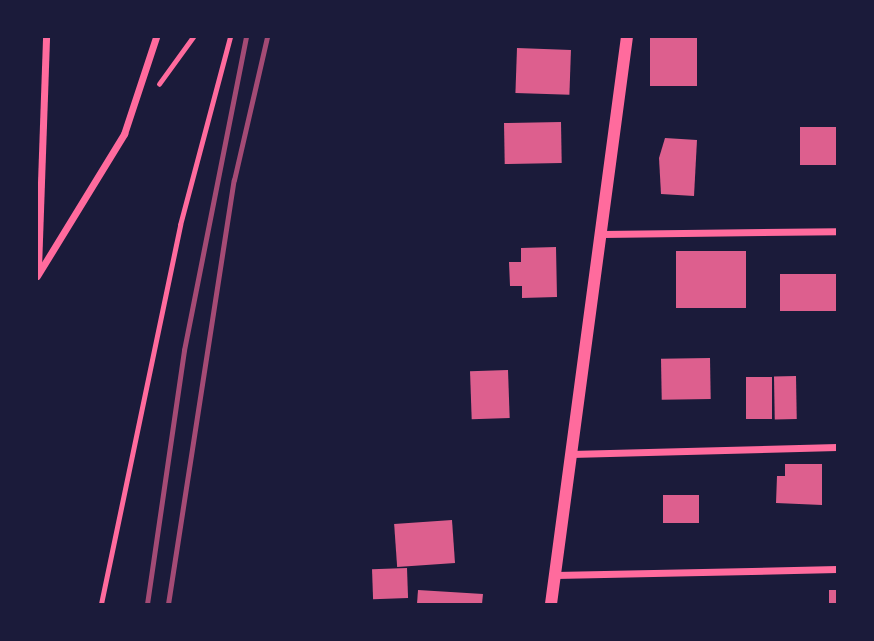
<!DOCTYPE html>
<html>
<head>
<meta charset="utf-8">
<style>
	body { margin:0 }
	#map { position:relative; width:874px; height:641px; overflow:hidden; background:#1b1b3a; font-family:Mulish,sans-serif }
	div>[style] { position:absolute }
	.building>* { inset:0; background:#dd5f8e; transform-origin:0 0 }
	.path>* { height:4.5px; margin:-2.25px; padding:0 2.25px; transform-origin:2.25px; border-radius:2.25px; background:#ff6b9d }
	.minor>* { height:7px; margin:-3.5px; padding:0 3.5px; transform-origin:3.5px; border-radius:3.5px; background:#ff6b9d }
	.tertiary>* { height:12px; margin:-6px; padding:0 6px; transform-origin:6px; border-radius:6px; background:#ff6b9d }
	.rail>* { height:5px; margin:-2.5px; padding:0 2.5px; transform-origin:2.5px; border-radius:2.5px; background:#a44b75 }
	span { translate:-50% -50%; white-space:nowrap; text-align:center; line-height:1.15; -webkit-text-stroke:7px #1b1b3a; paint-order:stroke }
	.frame { position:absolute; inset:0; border:38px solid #1b1b3a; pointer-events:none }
</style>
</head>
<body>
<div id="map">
	<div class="building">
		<div style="left:650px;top:37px;width:47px;height:49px"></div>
		<div style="left:517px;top:48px;width:54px;height:45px;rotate:2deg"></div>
		<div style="left:561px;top:122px;width:41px;height:57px;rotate:89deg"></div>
		<div style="left:837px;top:127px;width:38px;height:37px;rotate:90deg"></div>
		<div style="clip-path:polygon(665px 138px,697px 140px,694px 196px,661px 194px,659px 158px)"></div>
		<div style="clip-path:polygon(556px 247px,557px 297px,522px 298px,522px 286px,510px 286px,509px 262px,521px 262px,521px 248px)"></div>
		<div style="left:676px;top:251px;width:70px;height:57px"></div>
		<div style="left:780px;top:274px;width:56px;height:37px"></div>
		<div style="left:710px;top:358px;width:41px;height:49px;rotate:89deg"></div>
		<div style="left:508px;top:370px;width:48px;height:38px;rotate:88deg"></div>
		<div style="left:796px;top:376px;width:43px;height:22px;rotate:89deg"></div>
		<div style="left:746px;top:377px;width:26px;height:42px"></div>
		<div style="clip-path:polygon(785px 464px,822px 464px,822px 505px,776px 503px,777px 476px,785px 476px)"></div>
		<div style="left:699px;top:495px;width:28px;height:36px;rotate:90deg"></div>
		<div style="left:452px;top:520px;width:43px;height:58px;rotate:86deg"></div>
		<div style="left:407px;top:568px;width:30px;height:35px;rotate:88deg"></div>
		<div style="clip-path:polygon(418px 590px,483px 594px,482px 604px,417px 604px)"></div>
		<div style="left:829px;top:590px;width:8px;height:14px"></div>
	</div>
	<div class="path">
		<div style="left:159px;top:84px;width:58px;rotate:-54.1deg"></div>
		<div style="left:101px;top:604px;width:387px;rotate:-78.2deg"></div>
		<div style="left:180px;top:225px;width:195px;rotate:-75.1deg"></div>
	</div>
	<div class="minor">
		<div style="left:602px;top:234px;width:235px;rotate:-0.7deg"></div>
		<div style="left:38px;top:268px;width:231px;rotate:-88deg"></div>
		<div style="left:37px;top:276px;width:167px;rotate:-58.5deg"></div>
		<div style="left:124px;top:134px;width:102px;rotate:-71.7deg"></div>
		<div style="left:571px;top:454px;width:266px;rotate:-1.5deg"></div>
		<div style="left:555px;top:575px;width:282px;rotate:-1.2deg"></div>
	</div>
	<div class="tertiary">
		<div style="left:551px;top:604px;width:572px;rotate:-82.37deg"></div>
	</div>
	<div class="rail">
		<div style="left:147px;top:604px;width:257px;rotate:-81.7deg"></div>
		<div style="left:184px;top:350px;width:319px;rotate:-78.8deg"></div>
		<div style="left:168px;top:604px;width:429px;rotate:-81.2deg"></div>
		<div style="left:234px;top:180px;width:147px;rotate:-77deg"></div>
	</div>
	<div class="frame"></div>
</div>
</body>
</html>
